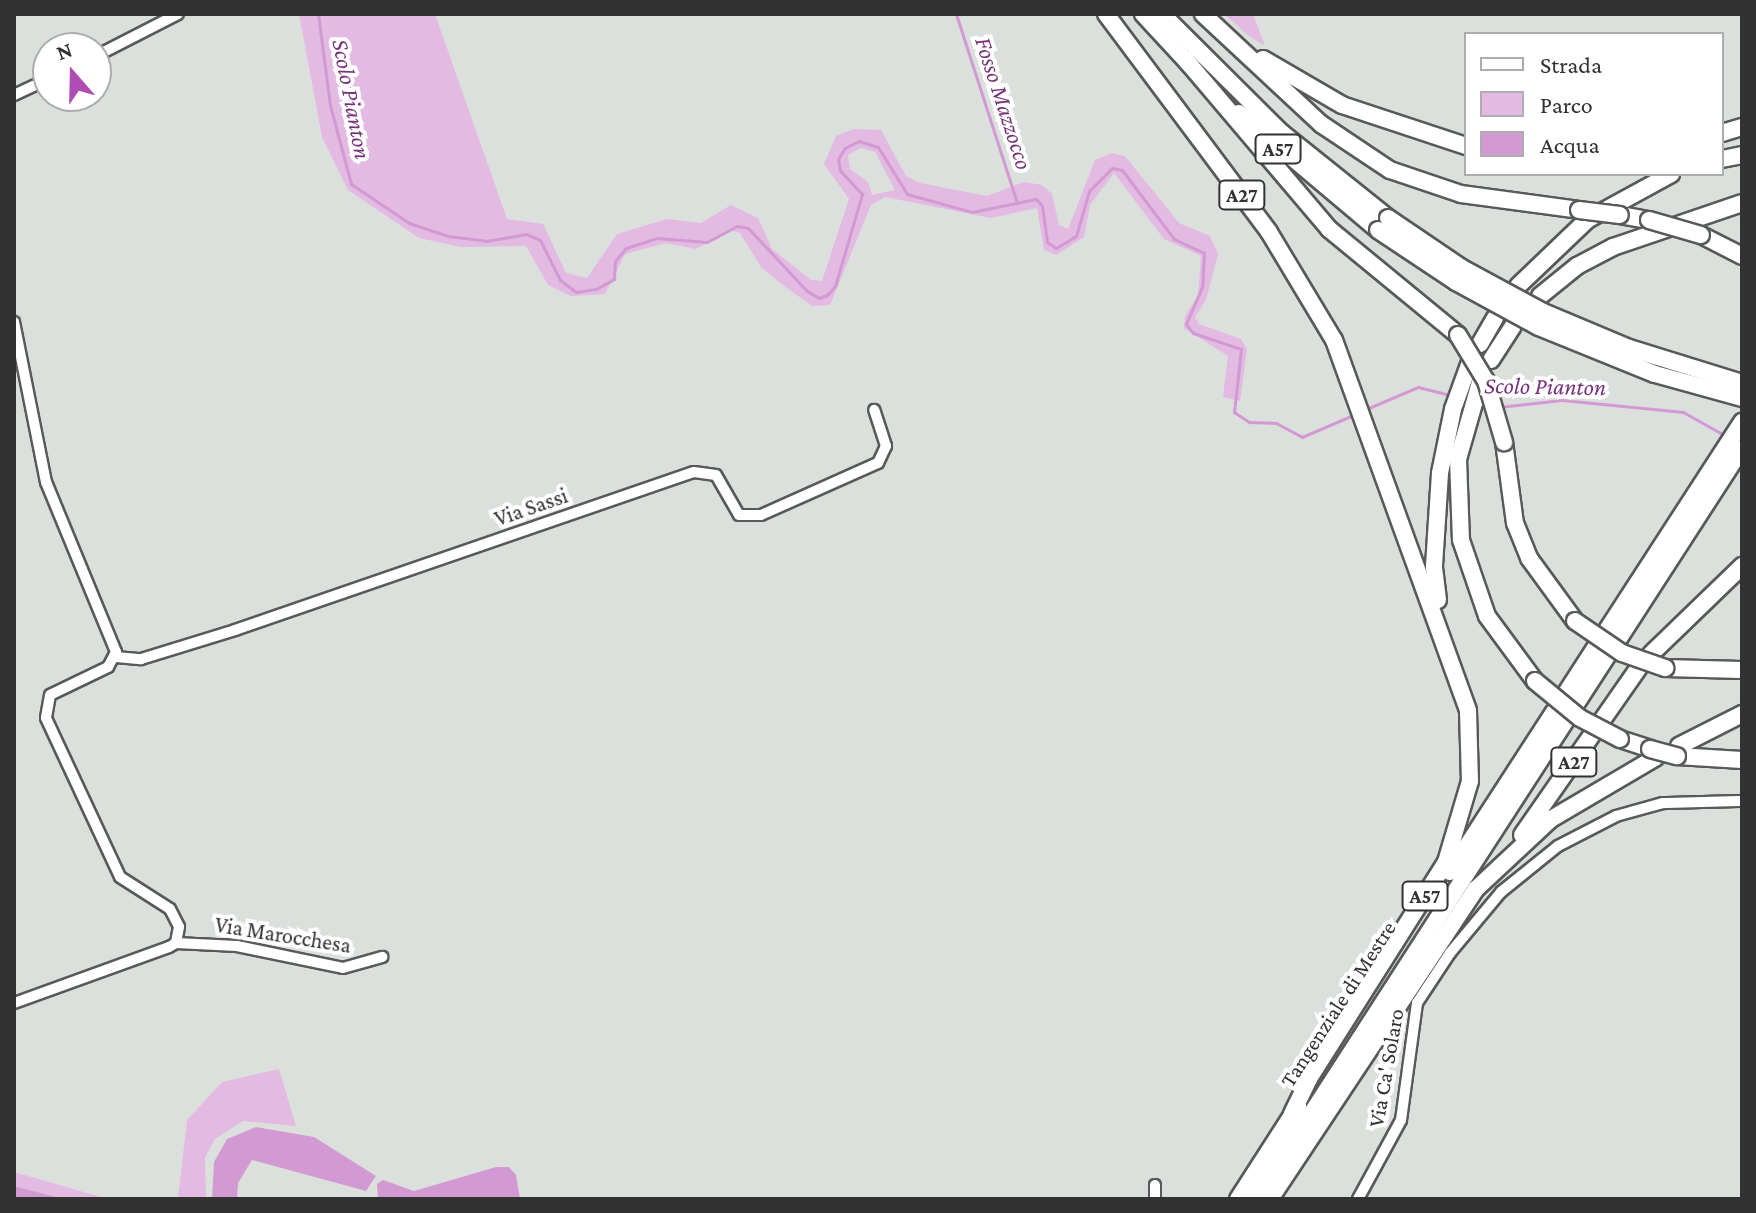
<!DOCTYPE html>
<html>
<head>
<meta charset="utf-8">
<style>
	body { margin:0 }
	#map { position:relative; width:1756px; height:1213px; overflow:hidden; background:#dce0dd; font-family:"Crimson Pro",serif }
	div>[style] { position:absolute }
	.green>* { inset:0; background:#e2bae2 }
	.water>* { inset:0; background:#d399d3 }
	.stream>* { height:3px; margin:-1.5px; padding:0 1.5px; transform-origin:1.5px; border-radius:1.5px; background:#d399d3 }
	.roads { filter:drop-shadow(2px 0 #575a58) drop-shadow(-2px 0 #575a58) drop-shadow(0 2px #575a58) drop-shadow(0 -2px #575a58) }
	.minor>* { height:10px; margin:-5px; padding:0 5px; transform-origin:5px; border-radius:5px; background:#fff }
	.highway>* { height:16px; margin:-8px; padding:0 8px; transform-origin:8px; border-radius:8px; background:#fff }
	.bridges { filter:drop-shadow(2px 0 #575a58) drop-shadow(-2px 0 #575a58) drop-shadow(0 2px #575a58) drop-shadow(0 -2px #575a58) }
	.highway-bridge>* { height:16px; margin:-8px; padding:0 8px; transform-origin:8px; border-radius:8px; background:#fff }
	span { translate:-50% -50%; white-space:nowrap; text-align:center; line-height:1.15; -webkit-text-stroke:8px #fff; paint-order:stroke }
	.shield-label span { padding:2px 6px; background:#fff; border:2px solid; border-radius:6px; -webkit-text-stroke-width:0 }
	.shield-label { font-size:20px; color:#313231; font-weight:700 }
	.street-label { font-size:22px; color:#313231 }
	.water-label { font-size:24px; color:#763278; font-style:italic }
	.frame { position:absolute; inset:0; border:16px solid #313231; pointer-events:none }
	.legend { position:absolute; left:1464px; top:32px; width:260px; height:144px; box-sizing:border-box; background:#fff; border:2px solid #adadad; margin:0; padding:10px 14px; list-style:none; font-size:24px; color:#313231 }
	.legend li { display:flex; align-items:center; gap:16px; height:40px }
	.legend b { width:40px; border:2px solid #adadad }
	.north { position:absolute; left:32px; top:32px; width:80px; height:80px; box-sizing:border-box; background:#fff; border:2px solid #adadad; border-radius:50%; rotate:340deg; font-size:22px; font-weight:700; line-height:32px; text-align:center; color:#313231 }
	.north::after { content:''; display:block; margin:auto; width:28px; height:36px; background:#b04db4; clip-path:polygon(50% 0,100% 100%,50% 72%,0 100%) }
</style>
</head>
<body>
<div id="map">
	<div class="green">
		<div style="clip-path:polygon(evenodd,299px 14px,435px 14px,507px 219px,543px 224px,566px 273px,587px 278px,617px 234px,667px 219px,701px 223px,731px 205px,758px 218px,772px 249px,811px 280px,822px 281px,849px 199px,824px 164px,836px 136px,853px 129px,881px 130px,906px 176px,920px 183px,987px 196px,1024px 182px,1042px 185px,1052px 194px,1059px 225px,1068px 229px,1095px 160px,1112px 153px,1125px 156px,1179px 223px,1210px 236px,1218px 254px,1206px 300px,1195px 317px,1199px 324px,1241px 339px,1247px 349px,1240px 401px,1223px 397px,1228px 356px,1184px 328px,1185px 316px,1198px 296px,1201px 256px,1164px 239px,1114px 173px,1090px 205px,1084px 237px,1056px 255px,1044px 250px,1037px 208px,991px 218px,885px 197px,871px 205px,830px 305px,812px 306px,780px 283px,761px 267px,740px 233px,731px 230px,696px 249px,666px 243px,625px 254px,605px 294px,571px 296px,548px 285px,526px 246px,461px 247px,419px 238px,348px 190px,322px 137px,299px 14px,861px 148px,875px 152px,895px 190px,872px 195px,868px 182px,850px 169px,848px 155px,861px 148px)"></div>
		<div style="clip-path:polygon(1224px 14px,1253px 14px,1265px 46px,1249px 36px)"></div>
		<div style="clip-path:polygon(279px 1069px,296px 1126px,243px 1121px,215px 1139px,205px 1158px,206px 1199px,178px 1199px,187px 1120px,222px 1082px)"></div>
		<div style="clip-path:polygon(14px 1172px,108px 1199px,64px 1199px,14px 1186px)"></div>
	</div>
	<div class="water">
		<div style="clip-path:polygon(256px 1127px,314px 1137px,376px 1176px,366px 1191px,252px 1160px,238px 1183px,237px 1199px,212px 1199px,214px 1162px,227px 1139px)"></div>
		<div style="clip-path:polygon(496px 1167px,509px 1167px,516px 1175px,520px 1199px,378px 1199px,377px 1184px,383px 1180px,414px 1191px)"></div>
		<div style="clip-path:polygon(14px 1186px,64px 1199px,14px 1199px)"></div>
	</div>
	<div class="stream">
		<div style="left:318px;top:14px;width:92px;rotate:82.5deg"></div>
		<div style="left:330px;top:105px;width:82px;rotate:75.1deg"></div>
		<div style="left:351px;top:184px;width:70px;rotate:33.9deg"></div>
		<div style="left:409px;top:223px;width:41px;rotate:18.4deg"></div>
		<div style="left:448px;top:236px;width:38px;rotate:7deg"></div>
		<div style="left:486px;top:241px;width:41px;rotate:-9.9deg"></div>
		<div style="left:526px;top:234px;width:15px;rotate:23deg"></div>
		<div style="left:540px;top:240px;width:45px;rotate:63.4deg"></div>
		<div style="left:560px;top:280px;width:20px;rotate:37deg"></div>
		<div style="left:576px;top:292px;width:20px;rotate:-9deg"></div>
		<div style="left:596px;top:289px;width:21px;rotate:-29deg"></div>
		<div style="left:614px;top:279px;width:18px;rotate:-87deg"></div>
		<div style="left:615px;top:261px;width:17px;rotate:-50deg"></div>
		<div style="left:626px;top:248px;width:33px;rotate:-18deg"></div>
		<div style="left:657px;top:238px;width:50px;rotate:4.6deg"></div>
		<div style="left:707px;top:242px;width:34px;rotate:-28deg"></div>
		<div style="left:737px;top:226px;width:11px;rotate:10deg"></div>
		<div style="left:748px;top:228px;width:86px;rotate:46.9deg"></div>
		<div style="left:807px;top:291px;width:14px;rotate:30deg"></div>
		<div style="left:819px;top:298px;width:9px;rotate:-21deg"></div>
		<div style="left:827px;top:295px;width:12px;rotate:-48deg"></div>
		<div style="left:835px;top:286px;width:96px;rotate:-73.6deg"></div>
		<div style="left:862px;top:194px;width:33px;rotate:-133deg"></div>
		<div style="left:840px;top:170px;width:11px;rotate:-100deg"></div>
		<div style="left:838px;top:159px;width:13px;rotate:-58deg"></div>
		<div style="left:845px;top:148px;width:16px;rotate:-27deg"></div>
		<div style="left:859px;top:141px;width:20px;rotate:18deg"></div>
		<div style="left:878px;top:147px;width:55px;rotate:58.3deg"></div>
		<div style="left:907px;top:194px;width:67px;rotate:15.5deg"></div>
		<div style="left:972px;top:212px;width:65px;rotate:-11.5deg"></div>
		<div style="left:1036px;top:199px;width:9px;rotate:49deg"></div>
		<div style="left:1042px;top:206px;width:36px;rotate:82deg"></div>
		<div style="left:1047px;top:242px;width:11px;rotate:34deg"></div>
		<div style="left:1056px;top:248px;width:23px;rotate:-31deg"></div>
		<div style="left:1076px;top:236px;width:47px;rotate:-73.9deg"></div>
		<div style="left:1089px;top:191px;width:33px;rotate:-45deg"></div>
		<div style="left:1112px;top:168px;width:10px;rotate:11deg"></div>
		<div style="left:1122px;top:170px;width:86px;rotate:53deg"></div>
		<div style="left:1174px;top:239px;width:33px;rotate:25deg"></div>
		<div style="left:1204px;top:253px;width:34px;rotate:93deg"></div>
		<div style="left:1202px;top:287px;width:40px;rotate:113.4deg"></div>
		<div style="left:1186px;top:324px;width:11px;rotate:52deg"></div>
		<div style="left:1193px;top:333px;width:51px;rotate:18.4deg"></div>
		<div style="left:1241px;top:349px;width:63px;rotate:96.3deg"></div>
		<div style="left:1234px;top:412px;width:18px;rotate:34deg"></div>
		<div style="left:1249px;top:422px;width:27px;rotate:2deg"></div>
		<div style="left:1276px;top:423px;width:30px;rotate:28deg"></div>
		<div style="left:1302px;top:437px;width:56px;rotate:-23.3deg"></div>
		<div style="left:956px;top:14px;width:199px;rotate:72.1deg"></div>
		<div style="left:1499px;top:407px;width:63px;rotate:-6.3deg"></div>
		<div style="left:1562px;top:400px;width:122px;rotate:5.7deg"></div>
		<div style="left:1683px;top:412px;width:47px;rotate:29.3deg"></div>
		<div style="left:1364px;top:410px;width:59px;rotate:-23.1deg"></div>
		<div style="left:1418px;top:387px;width:36px;rotate:14deg"></div>
	</div>
	<div class="roads">
		<div class="minor">
			<div style="left:96px;top:56px;width:92px;rotate:-27.1deg"></div>
			<div style="left:14px;top:95px;width:38px;rotate:-25deg"></div>
			<div style="left:14px;top:322px;width:163px;rotate:78.7deg"></div>
			<div style="left:46px;top:482px;width:184px;rotate:67.6deg"></div>
			<div style="left:116px;top:652px;width:17px;rotate:118deg"></div>
			<div style="left:108px;top:667px;width:64px;rotate:154.2deg"></div>
			<div style="left:50px;top:695px;width:23px;rotate:100deg"></div>
			<div style="left:46px;top:718px;width:175px;rotate:65deg"></div>
			<div style="left:120px;top:877px;width:59px;rotate:32.6deg"></div>
			<div style="left:170px;top:909px;width:20px;rotate:63deg"></div>
			<div style="left:179px;top:927px;width:16px;rotate:101deg"></div>
			<div style="left:176px;top:943px;width:8px;rotate:150deg"></div>
			<div style="left:169px;top:947px;width:165px;rotate:160.1deg"></div>
			<div style="left:116px;top:657px;width:25px;rotate:5deg"></div>
			<div style="left:141px;top:659px;width:98px;rotate:-17.1deg"></div>
			<div style="left:235px;top:630px;width:485px;rotate:-19deg"></div>
			<div style="left:694px;top:472px;width:22px;rotate:8deg"></div>
			<div style="left:716px;top:475px;width:46px;rotate:60.1deg"></div>
			<div style="left:739px;top:515px;width:22px"></div>
			<div style="left:761px;top:515px;width:128px;rotate:-24deg"></div>
			<div style="left:878px;top:463px;width:19px;rotate:-65deg"></div>
			<div style="left:886px;top:446px;width:38px;rotate:-108deg"></div>
			<div style="left:176px;top:943px;width:61px;rotate:2.8deg"></div>
			<div style="left:237px;top:946px;width:108px;rotate:11.7deg"></div>
			<div style="left:343px;top:968px;width:41px;rotate:-15.8deg"></div>
			<div style="left:1155px;top:1199px;width:14px;rotate:-90deg"></div>
			<div style="left:1358px;top:1199px;width:90px;rotate:-61.4deg"></div>
			<div style="left:1401px;top:1120px;width:118px;rotate:-82.2deg"></div>
			<div style="left:1417px;top:1003px;width:60px;rotate:-56.6deg"></div>
			<div style="left:1450px;top:953px;width:80px;rotate:-50.1deg"></div>
			<div style="left:1501px;top:892px;width:73px;rotate:-38.9deg"></div>
			<div style="left:1558px;top:846px;width:65px;rotate:-27.3deg"></div>
			<div style="left:1616px;top:816px;width:49px;rotate:-15.5deg"></div>
			<div style="left:1663px;top:803px;width:79px;rotate:-1.5deg"></div>
		</div>
		<div class="highway">
			<div style="left:1106px;top:14px;width:272px;rotate:53.2deg"></div>
			<div style="left:1269px;top:232px;width:126px;rotate:59deg"></div>
			<div style="left:1334px;top:340px;width:394px;rotate:70.1deg"></div>
			<div style="left:1468px;top:711px;width:70px;rotate:88.4deg"></div>
			<div style="left:1470px;top:781px;width:84px;rotate:106.5deg"></div>
			<div style="left:1446px;top:862px;width:257px;rotate:122.3deg"></div>
			<div style="left:1309px;top:1079px;width:39px;rotate:116deg"></div>
			<div style="left:1143px;top:14px;width:71px;rotate:47.3deg"></div>
			<div style="left:1162px;top:14px;width:169px;rotate:44.8deg"></div>
			<div style="left:1282px;top:133px;width:136px;rotate:38.7deg"></div>
			<div style="left:1203px;top:14px;width:161px;rotate:43deg"></div>
			<div style="left:1321px;top:124px;width:83px;rotate:33.7deg"></div>
			<div style="left:1390px;top:170px;width:75px;rotate:18.7deg"></div>
			<div style="left:1461px;top:194px;width:119px;rotate:7.7deg"></div>
			<div style="left:1185px;top:59px;width:223px;rotate:49.7deg"></div>
			<div style="left:1329px;top:229px;width:167px;rotate:39.4deg"></div>
			<div style="left:1263px;top:59px;width:91px;rotate:30.2deg"></div>
			<div style="left:1342px;top:105px;width:131px;rotate:18.3deg"></div>
			<div style="left:1239px;top:113px;width:182px;rotate:40.1deg"></div>
			<div style="left:1722px;top:133px;width:21px;rotate:-17deg"></div>
			<div style="left:1722px;top:159px;width:20px;rotate:-11deg"></div>
			<div style="left:1620px;top:215px;width:29px;rotate:10deg"></div>
			<div style="left:1701px;top:235px;width:46px;rotate:27.1deg"></div>
			<div style="left:1518px;top:286px;width:95px;rotate:-43.7deg"></div>
			<div style="left:1587px;top:220px;width:96px;rotate:-28.7deg"></div>
			<div style="left:1540px;top:296px;width:48px;rotate:-39deg"></div>
			<div style="left:1577px;top:266px;width:41px;rotate:-27.8deg"></div>
			<div style="left:1613px;top:247px;width:136px;rotate:-18.8deg"></div>
			<div style="left:1480px;top:344px;width:30px;rotate:-60deg"></div>
			<div style="left:1491px;top:360px;width:40px;rotate:-57.1deg"></div>
			<div style="left:1481px;top:379px;width:83px;rotate:106deg"></div>
			<div style="left:1458px;top:459px;width:81px;rotate:87.9deg"></div>
			<div style="left:1461px;top:540px;width:80px;rotate:71.1deg"></div>
			<div style="left:1487px;top:616px;width:81px;rotate:53.6deg"></div>
			<div style="left:1504px;top:442px;width:82px;rotate:82.3deg"></div>
			<div style="left:1515px;top:523px;width:38px;rotate:68deg"></div>
			<div style="left:1529px;top:558px;width:78px;rotate:53.9deg"></div>
			<div style="left:1438px;top:600px;width:34px;rotate:-97deg"></div>
			<div style="left:1434px;top:566px;width:93px;rotate:-86.3deg"></div>
			<div style="left:1440px;top:473px;width:65px;rotate:-78.5deg"></div>
			<div style="left:1453px;top:409px;width:50px;rotate:-70.1deg"></div>
			<div style="left:1605px;top:633px;width:252px;rotate:-57deg"></div>
			<div style="left:1618px;top:640px;width:229px;rotate:-57.1deg"></div>
			<div style="left:1651px;top:654px;width:127px;rotate:-44deg"></div>
			<div style="left:1665px;top:668px;width:77px;rotate:1.5deg"></div>
			<div style="left:1564px;top:696px;width:57px;rotate:-57.1deg"></div>
			<div style="left:1576px;top:704px;width:57px;rotate:-57.1deg"></div>
			<div style="left:1620px;top:739px;width:32px;rotate:18deg"></div>
			<div style="left:1679px;top:746px;width:71px;rotate:-26.9deg"></div>
			<div style="left:1677px;top:756px;width:65px;rotate:3.5deg"></div>
			<div style="left:1522px;top:835px;width:205px;rotate:-55.1deg"></div>
			<div style="left:1450px;top:872px;width:191px;rotate:-57deg"></div>
			<div style="left:1238px;top:1199px;width:111px;rotate:-57.2deg"></div>
			<div style="left:1256px;top:1199px;width:571px;rotate:-57.09deg"></div>
			<div style="left:1270px;top:1199px;width:372px;rotate:-56.4deg"></div>
			<div style="left:1476px;top:889px;width:103px;rotate:-43deg"></div>
			<div style="left:1551px;top:819px;width:121px;rotate:-30.4deg"></div>
		</div>
	</div>
	<div class="bridges">
		<div class="highway-bridge">
			<div style="left:1579px;top:210px;width:41px;rotate:7deg"></div>
			<div style="left:1388px;top:218px;width:89px;rotate:34deg"></div>
			<div style="left:1462px;top:268px;width:92px;rotate:28.5deg"></div>
			<div style="left:1543px;top:312px;width:93px;rotate:22.7deg"></div>
			<div style="left:1629px;top:348px;width:118px;rotate:17.2deg"></div>
			<div style="left:1649px;top:220px;width:54px;rotate:16.1deg"></div>
			<div style="left:1378px;top:230px;width:94px;rotate:33.7deg"></div>
			<div style="left:1456px;top:282px;width:94px;rotate:28.5deg"></div>
			<div style="left:1539px;top:327px;width:125px;rotate:22.1deg"></div>
			<div style="left:1655px;top:374px;width:90px;rotate:15.4deg"></div>
			<div style="left:1458px;top:335px;width:54px;rotate:58.7deg"></div>
			<div style="left:1486px;top:381px;width:64px;rotate:73.6deg"></div>
			<div style="left:1575px;top:621px;width:57px;rotate:34.2deg"></div>
			<div style="left:1622px;top:653px;width:46px;rotate:19.2deg"></div>
			<div style="left:1535px;top:681px;width:58px;rotate:39.4deg"></div>
			<div style="left:1580px;top:718px;width:45px;rotate:27.7deg"></div>
			<div style="left:1650px;top:749px;width:28px;rotate:15deg"></div>
		</div>
	</div>
	<div class="shield-label">
		<span style="left:1278px;top:149px">A57</span>
		<span style="left:1242px;top:195px">A27</span>
		<span style="left:1574px;top:762px">A27</span>
		<span style="left:1425px;top:896px">A57</span>
	</div>
	<div class="street-label">
		<span style="left:531px;top:507px;rotate:-19deg">Via Sassi</span>
		<span style="left:283px;top:935px;rotate:9deg">Via Marocchesa</span>
		<span style="left:1338px;top:1004px;rotate:-57deg">Tangenziale di Mestre</span>
		<span style="left:1386px;top:1068px;rotate:-80deg">Via Ca' Solaro</span>
	</div>
	<div class="water-label">
		<span style="left:352px;top:99px;rotate:79deg">Scolo Pianton</span>
		<span style="left:1004px;top:103px;rotate:72deg">Fosso Mazzocco</span>
		<span style="left:1545px;top:386px;rotate:1deg">Scolo Pianton</span>
	</div>
	<div class="frame"></div>
	<ul class="legend">
	<li><b style="height:10px;background:#fff"></b>Strada</li>
	<li><b style="height:22px;background:#e2bae2"></b>Parco</li>
	<li><b style="height:22px;background:#d399d3"></b>Acqua</li>
	</ul>
	<div class="north">N</div>
</div>
</body>
</html>
